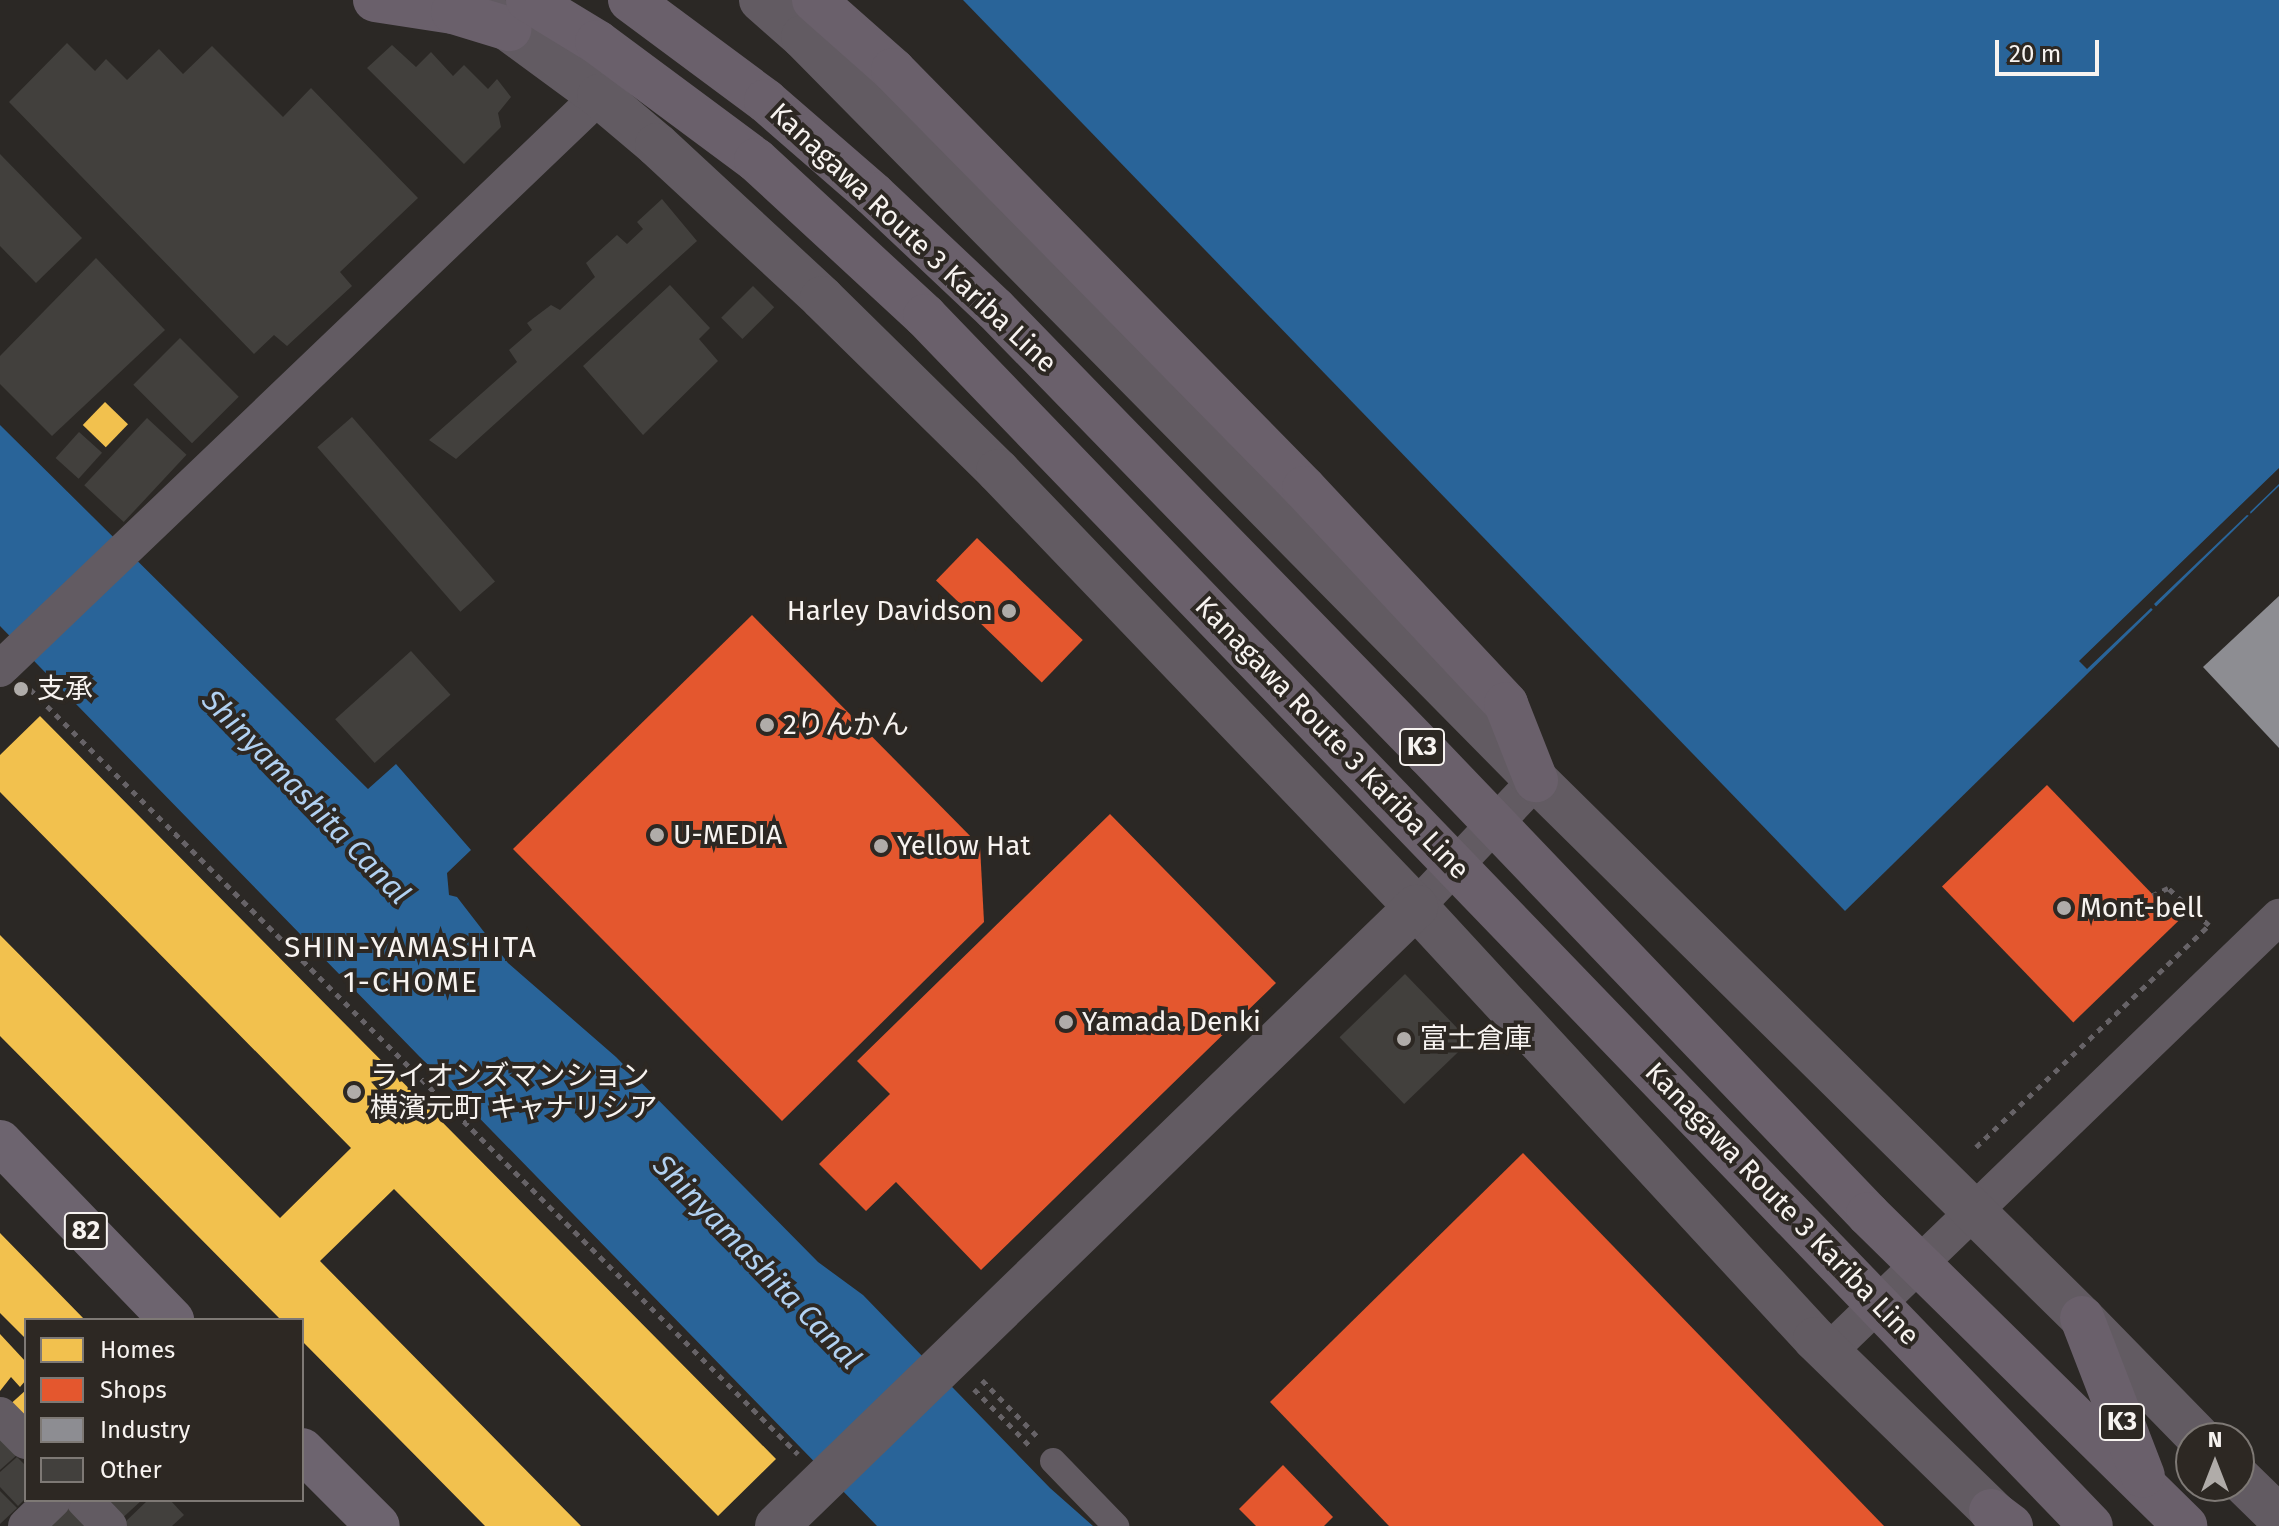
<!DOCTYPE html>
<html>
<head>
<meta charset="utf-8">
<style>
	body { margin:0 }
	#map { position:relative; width:2279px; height:1526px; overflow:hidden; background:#2b2825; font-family:"Fira Sans","Noto Sans JP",sans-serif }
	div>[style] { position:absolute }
	.water>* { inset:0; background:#296499 }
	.pier>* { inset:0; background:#2b2825 }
	.homes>* { inset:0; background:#f2c14e; transform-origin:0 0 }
	.shops>* { inset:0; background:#e4572e; transform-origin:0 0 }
	.industry>* { inset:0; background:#8d8d92 }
	.building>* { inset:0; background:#42403d; transform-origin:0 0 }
	.path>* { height:5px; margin-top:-2.5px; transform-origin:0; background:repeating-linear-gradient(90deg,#676367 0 6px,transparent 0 12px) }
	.pedestrian>* { height:26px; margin:-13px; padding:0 13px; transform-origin:13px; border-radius:13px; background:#625b62 }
	.minor>* { height:36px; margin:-18px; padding:0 18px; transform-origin:18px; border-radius:18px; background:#625b62 }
	.tertiary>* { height:44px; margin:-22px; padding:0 22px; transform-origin:22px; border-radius:22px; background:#625b62 }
	.primary>* { height:44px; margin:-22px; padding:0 22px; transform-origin:22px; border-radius:22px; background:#6d646f }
	.motorway>* { height:44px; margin:-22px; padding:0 22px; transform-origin:22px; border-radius:22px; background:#6a606b }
	.dots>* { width:22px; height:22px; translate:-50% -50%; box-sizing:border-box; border:4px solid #2d2823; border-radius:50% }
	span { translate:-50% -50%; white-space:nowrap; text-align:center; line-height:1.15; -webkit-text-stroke:8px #2d2823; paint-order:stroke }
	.shield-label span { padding:2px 6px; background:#2d2823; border:2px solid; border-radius:6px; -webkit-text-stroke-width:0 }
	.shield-label { font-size:26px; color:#f7f3f0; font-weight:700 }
	.street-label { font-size:28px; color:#f7f3f0 }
	.poi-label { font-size:28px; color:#f7f3f0 }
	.right { translate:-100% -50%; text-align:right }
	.left { translate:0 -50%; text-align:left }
	.water-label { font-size:30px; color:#b1d1f2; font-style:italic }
	.neighbourhood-label { font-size:30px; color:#f7f3f0; letter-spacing:2px }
	.legend { position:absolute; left:24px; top:1318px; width:280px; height:184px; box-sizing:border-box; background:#2d2823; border:2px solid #7e7975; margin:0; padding:10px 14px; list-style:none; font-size:24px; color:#f7f3f0 }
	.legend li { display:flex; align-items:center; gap:16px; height:40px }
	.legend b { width:40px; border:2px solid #7e7975 }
	.north { position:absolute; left:2175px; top:1422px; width:80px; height:80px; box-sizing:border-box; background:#2d2823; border:2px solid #7e7975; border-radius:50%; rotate:0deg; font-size:22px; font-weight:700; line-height:32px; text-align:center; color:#f7f3f0 }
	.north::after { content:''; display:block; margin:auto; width:28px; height:36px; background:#b0aca9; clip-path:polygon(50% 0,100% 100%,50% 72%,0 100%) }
	.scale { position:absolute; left:1995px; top:40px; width:104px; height:36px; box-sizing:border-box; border:4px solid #f7f3f0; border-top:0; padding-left:10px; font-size:24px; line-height:28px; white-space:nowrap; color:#f7f3f0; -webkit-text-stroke:6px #2d2823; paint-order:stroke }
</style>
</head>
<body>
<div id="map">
	<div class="water">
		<div style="clip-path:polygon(963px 0,2279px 0,2279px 486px,1845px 911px)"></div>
		<div style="clip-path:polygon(0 425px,368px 789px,396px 764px,471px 850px,447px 873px,449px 895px,457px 897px,508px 963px,616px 1057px,818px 1262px,863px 1295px,1050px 1488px,1093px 1526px,877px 1526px,0 626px)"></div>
	</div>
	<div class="pier">
		<div style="clip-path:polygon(2279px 468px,2279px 484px,2250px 512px,2252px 517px,2247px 515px,2154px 604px,2158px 609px,2155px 612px,2151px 608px,2087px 669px,2079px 661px)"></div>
	</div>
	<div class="homes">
		<div style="left:105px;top:402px;width:32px;height:32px;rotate:44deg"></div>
		<div style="clip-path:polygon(40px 716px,776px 1459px,718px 1516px,394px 1189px,320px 1261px,581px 1526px,485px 1526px,302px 1341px,302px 1320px,281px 1320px,0 1036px,0 935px,280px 1218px,351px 1148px,0 792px,0 755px)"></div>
		<div style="clip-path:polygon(0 1233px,85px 1320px,26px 1320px,26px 1339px,0 1313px)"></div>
		<div style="clip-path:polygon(0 1334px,26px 1362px,26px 1380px,20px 1387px,11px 1377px,0 1391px)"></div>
		<div style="clip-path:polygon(26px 1390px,26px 1428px,6px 1408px)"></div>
	</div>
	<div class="shops">
		<div style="left:977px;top:538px;width:147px;height:59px;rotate:44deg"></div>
		<div style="clip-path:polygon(752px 615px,980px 846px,984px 922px,782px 1121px,513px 849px)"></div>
		<div style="left:2047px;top:785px;width:189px;height:146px;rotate:46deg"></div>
		<div style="clip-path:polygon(1110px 814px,1276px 983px,981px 1270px,896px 1182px,866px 1211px,819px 1164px,890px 1094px,857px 1061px)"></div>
		<div style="clip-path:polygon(1523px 1153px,1884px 1526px,1389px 1526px,1270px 1402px)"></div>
		<div style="clip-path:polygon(1283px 1465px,1333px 1517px,1324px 1526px,1256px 1526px,1239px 1509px)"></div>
	</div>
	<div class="industry">
		<div style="clip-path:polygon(2279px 596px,2279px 748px,2203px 667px)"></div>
	</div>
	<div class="building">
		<div style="clip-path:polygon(67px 43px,95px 71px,106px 59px,127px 80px,159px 49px,183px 74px,212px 46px,283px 117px,311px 88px,418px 198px,340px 272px,352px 286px,287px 346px,274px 335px,254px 354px,9px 102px)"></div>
		<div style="clip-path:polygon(392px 45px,416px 67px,431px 52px,453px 76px,464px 65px,488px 89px,497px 79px,511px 97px,498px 113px,501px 127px,464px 164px,367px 68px)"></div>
		<div style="clip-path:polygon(0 154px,82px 238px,36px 283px,0 246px)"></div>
		<div style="clip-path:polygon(662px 199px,697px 241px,456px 459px,429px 440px,517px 362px,509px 350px,532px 330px,527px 323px,551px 305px,560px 310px,595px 277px,586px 263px,617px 235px,627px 244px,643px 229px,637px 222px)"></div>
		<div style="clip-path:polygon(96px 258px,165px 330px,52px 436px,0 384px,0 356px)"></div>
		<div style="clip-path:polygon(670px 285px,710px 328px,699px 339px,718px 361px,643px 435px,583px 366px)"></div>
		<div style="left:753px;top:286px;width:30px;height:45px;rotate:45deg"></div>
		<div style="left:180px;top:338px;width:83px;height:66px;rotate:45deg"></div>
		<div style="left:352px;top:417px;width:218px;height:46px;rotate:49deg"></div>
		<div style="left:147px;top:418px;width:54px;height:92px;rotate:43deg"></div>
		<div style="left:79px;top:432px;width:31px;height:35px;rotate:42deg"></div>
		<div style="left:411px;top:651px;width:59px;height:102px;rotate:48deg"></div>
		<div style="left:1405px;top:974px;width:93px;height:91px;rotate:46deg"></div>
		<div style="clip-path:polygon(0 1435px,18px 1454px,0 1470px)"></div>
		<div style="clip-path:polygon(17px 1457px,26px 1466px,26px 1498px,18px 1506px,0 1487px,0 1472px)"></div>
		<div style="clip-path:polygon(0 1491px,17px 1508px,0 1524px)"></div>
		<div style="clip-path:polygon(102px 1500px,142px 1500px,118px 1522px)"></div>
		<div style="clip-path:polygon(148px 1500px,170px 1500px,184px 1515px,172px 1526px,126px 1526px,123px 1524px)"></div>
		<div style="clip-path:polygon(72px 1505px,92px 1526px,51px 1526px)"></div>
	</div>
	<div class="path">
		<div style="left:30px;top:689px;width:1084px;rotate:44.89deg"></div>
		<div style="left:1976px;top:1147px;width:322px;rotate:-43.6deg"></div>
		<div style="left:2209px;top:925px;width:55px;rotate:-137.9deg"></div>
		<div style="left:2168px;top:888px;width:17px;rotate:155deg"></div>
		<div style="left:982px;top:1380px;width:78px;rotate:45.5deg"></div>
		<div style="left:974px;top:1389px;width:78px;rotate:45.5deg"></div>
	</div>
	<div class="pedestrian">
		<div style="left:1053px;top:1461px;width:91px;rotate:45.9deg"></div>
	</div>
	<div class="minor">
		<div style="left:0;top:669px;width:829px;rotate:-43.73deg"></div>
		<div style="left:1416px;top:907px;width:175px;rotate:-46.6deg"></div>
		<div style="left:1828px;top:1352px;width:627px;rotate:-43.97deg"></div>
		<div style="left:0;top:1415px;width:37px;rotate:45deg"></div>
		<div style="left:84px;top:1500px;width:36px;rotate:46deg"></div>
		<div style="left:26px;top:1526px;width:37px;rotate:-44deg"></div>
	</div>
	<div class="tertiary">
		<div style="left:761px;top:0;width:56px;rotate:41.4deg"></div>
		<div style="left:803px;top:37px;width:1044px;rotate:45.39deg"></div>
		<div style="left:1536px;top:780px;width:767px;rotate:44.58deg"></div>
		<div style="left:2082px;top:1318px;width:168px;rotate:45.7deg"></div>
		<div style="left:478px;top:7px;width:150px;rotate:36.3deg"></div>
		<div style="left:599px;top:96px;width:76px;rotate:40.2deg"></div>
		<div style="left:657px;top:145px;width:225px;rotate:42.8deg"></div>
		<div style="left:822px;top:298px;width:247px;rotate:44.5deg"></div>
		<div style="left:998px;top:471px;width:604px;rotate:46.21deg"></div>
		<div style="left:1416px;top:907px;width:588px;rotate:47.27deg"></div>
		<div style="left:1815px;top:1339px;width:268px;rotate:44.2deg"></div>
		<div style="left:2239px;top:1478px;width:56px;rotate:44.3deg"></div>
		<div style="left:777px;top:1526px;width:890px;rotate:-44.09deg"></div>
	</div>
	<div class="primary">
		<div style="left:0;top:1142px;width:248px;rotate:46deg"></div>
		<div style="left:302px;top:1450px;width:107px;rotate:45deg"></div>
	</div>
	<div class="motorway">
		<div style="left:375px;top:0;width:79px;rotate:8.7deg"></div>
		<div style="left:453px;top:12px;width:59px;rotate:16.9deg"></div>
		<div style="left:528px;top:0;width:81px;rotate:31.3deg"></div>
		<div style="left:597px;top:42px;width:198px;rotate:36.6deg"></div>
		<div style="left:756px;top:160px;width:230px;rotate:42.7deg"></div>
		<div style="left:925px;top:316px;width:1680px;rotate:46.06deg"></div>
		<div style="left:630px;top:0;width:169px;rotate:36.6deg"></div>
		<div style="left:766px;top:101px;width:142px;rotate:41deg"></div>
		<div style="left:873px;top:194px;width:168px;rotate:43.3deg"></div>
		<div style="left:995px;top:309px;width:621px;rotate:45.78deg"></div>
		<div style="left:1428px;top:754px;width:637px;rotate:46.27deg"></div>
		<div style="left:1868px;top:1214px;width:445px;rotate:44.5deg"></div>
		<div style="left:814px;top:0;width:106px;rotate:41.5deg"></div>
		<div style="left:893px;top:70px;width:586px;rotate:45.48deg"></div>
		<div style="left:1304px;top:488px;width:296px;rotate:46.9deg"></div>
		<div style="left:1506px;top:704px;width:82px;rotate:68.5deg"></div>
		<div style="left:2082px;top:1318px;width:169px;rotate:68.9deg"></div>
		<div style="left:1991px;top:1511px;width:25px;rotate:37deg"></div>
	</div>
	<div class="dots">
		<div style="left:1009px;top:611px;background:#b0aca9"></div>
		<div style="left:21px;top:689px;background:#b0aca9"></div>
		<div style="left:767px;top:725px;background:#b0aca9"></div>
		<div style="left:657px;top:835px;background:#b0aca9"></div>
		<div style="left:881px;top:846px;background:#b0aca9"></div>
		<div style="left:2064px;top:908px;background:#b0aca9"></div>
		<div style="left:1066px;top:1022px;background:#b0aca9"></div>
		<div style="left:1404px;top:1039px;background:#b0aca9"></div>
		<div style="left:354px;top:1092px;background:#b0aca9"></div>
	</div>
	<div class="shield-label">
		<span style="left:1422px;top:747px">K3</span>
		<span style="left:86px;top:1231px">82</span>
		<span style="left:2122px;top:1422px">K3</span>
	</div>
	<div class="street-label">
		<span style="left:913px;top:238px;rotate:43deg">Kanagawa Route 3 Kariba Line</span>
		<span style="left:1332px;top:738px;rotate:46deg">Kanagawa Route 3 Kariba Line</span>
		<span style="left:1782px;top:1204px;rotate:46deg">Kanagawa Route 3 Kariba Line</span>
	</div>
	<div class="poi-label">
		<span class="right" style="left:993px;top:611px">Harley Davidson</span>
		<span class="left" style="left:37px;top:689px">支承</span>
		<span class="left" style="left:783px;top:725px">2りんかん</span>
		<span class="left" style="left:673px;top:835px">U-MEDIA</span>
		<span class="left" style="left:897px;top:846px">Yellow Hat</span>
		<span class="left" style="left:2080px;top:908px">Mont-bell</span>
		<span class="left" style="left:1082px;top:1022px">Yamada Denki</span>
		<span class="left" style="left:1420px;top:1039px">富士倉庫</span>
		<span class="left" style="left:370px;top:1092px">ライオンズマンション<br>横濱元町 キャナリシア</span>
	</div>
	<div class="water-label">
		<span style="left:306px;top:797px;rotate:46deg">Shinyamashita Canal</span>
		<span style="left:757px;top:1262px;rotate:46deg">Shinyamashita Canal</span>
	</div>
	<div class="neighbourhood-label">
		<span style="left:411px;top:964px">SHIN-YAMASHITA<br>1-CHOME</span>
	</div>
	<ul class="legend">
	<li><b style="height:22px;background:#f2c14e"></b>Homes</li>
	<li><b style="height:22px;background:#e4572e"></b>Shops</li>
	<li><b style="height:22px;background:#8d8d92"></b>Industry</li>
	<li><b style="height:22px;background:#42403d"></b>Other</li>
	</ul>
	<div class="north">N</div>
	<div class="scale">20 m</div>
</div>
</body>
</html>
